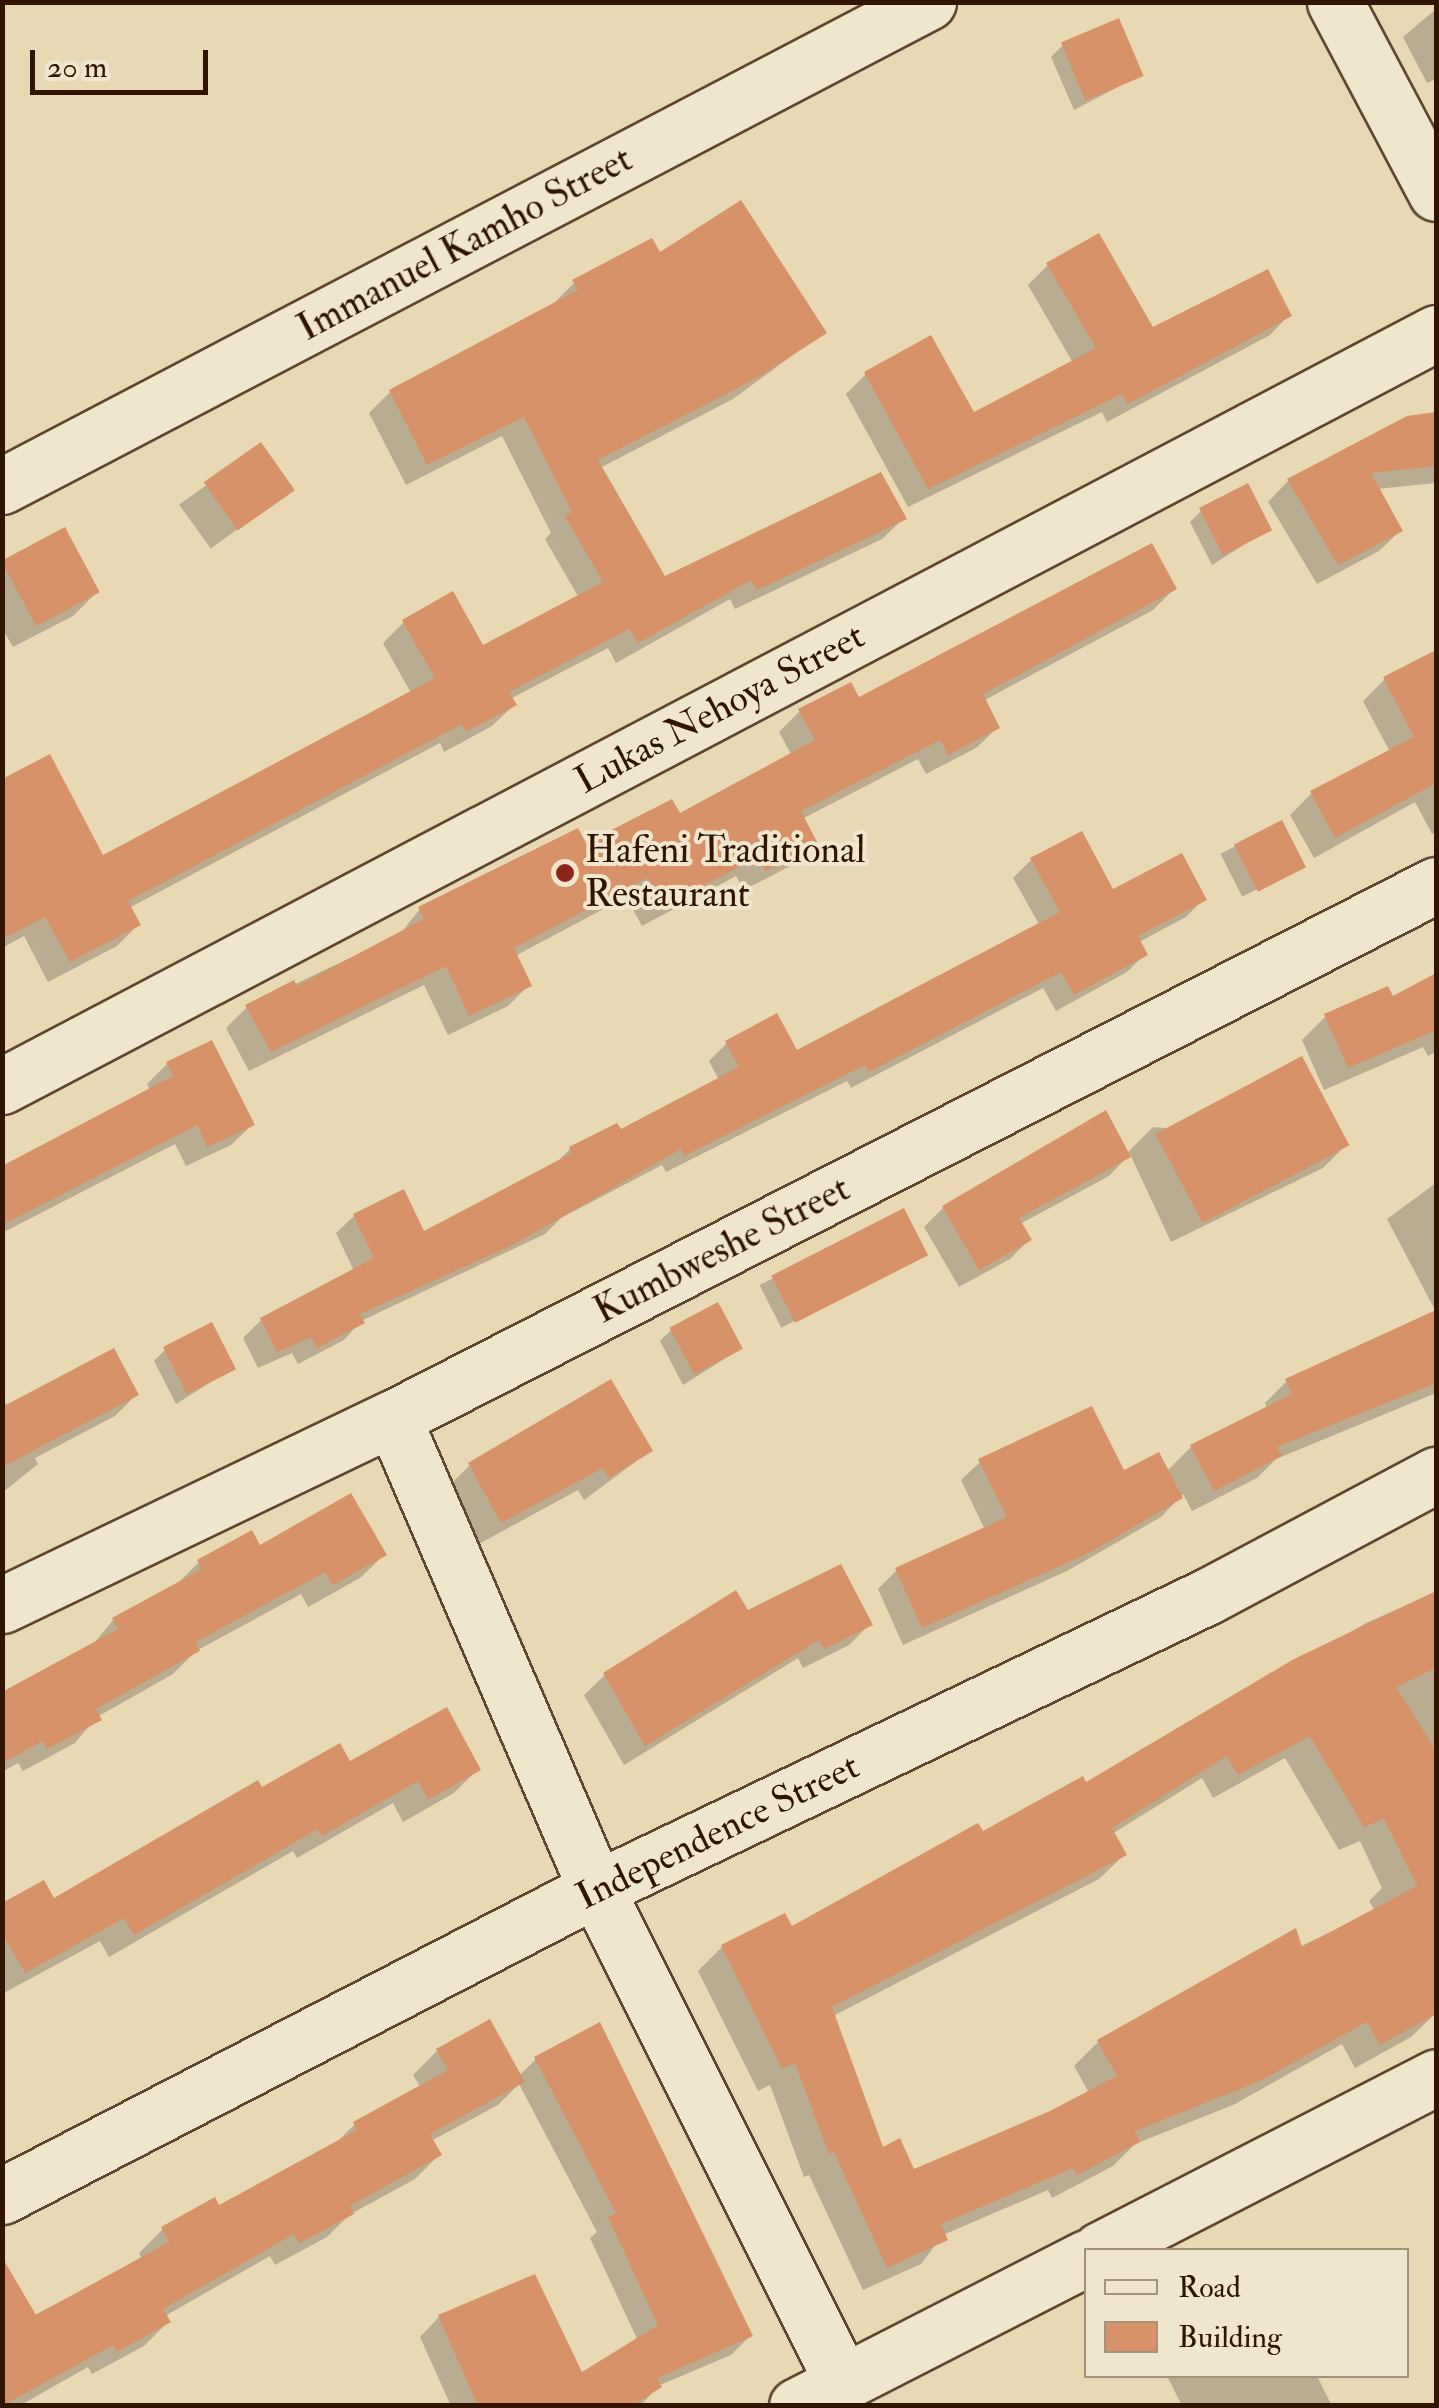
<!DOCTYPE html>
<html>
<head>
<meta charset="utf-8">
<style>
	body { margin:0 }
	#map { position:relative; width:1439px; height:2408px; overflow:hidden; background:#e8d8b4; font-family:"IM FELL Double Pica",serif }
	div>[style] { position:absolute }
	.shadow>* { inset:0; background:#0003; transform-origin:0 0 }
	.building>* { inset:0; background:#d89269; transform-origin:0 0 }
	.roads { filter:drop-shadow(2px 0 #5f462e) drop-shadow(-2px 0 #5f462e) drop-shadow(0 2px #5f462e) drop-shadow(0 -2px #5f462e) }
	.minor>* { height:55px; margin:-27.5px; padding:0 27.5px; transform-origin:27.5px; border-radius:27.5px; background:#f0e6ce }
	.dots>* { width:28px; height:28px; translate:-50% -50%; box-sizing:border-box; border:5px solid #f0e6ce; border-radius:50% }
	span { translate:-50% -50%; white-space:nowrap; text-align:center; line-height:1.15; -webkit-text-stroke:8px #f0e6ce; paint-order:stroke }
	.street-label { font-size:38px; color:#311502 }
	.poi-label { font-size:38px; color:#311502 }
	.left { translate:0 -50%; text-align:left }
	.frame { position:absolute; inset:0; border:5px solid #311502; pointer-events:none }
	.legend { position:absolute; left:1084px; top:2248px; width:325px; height:130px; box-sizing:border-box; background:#f0e6ce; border:2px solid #a4927c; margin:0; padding:12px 18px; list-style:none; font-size:30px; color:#311502 }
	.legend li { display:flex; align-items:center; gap:20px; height:50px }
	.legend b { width:50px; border:2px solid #a4927c }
	.scale { position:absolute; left:30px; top:50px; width:178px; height:45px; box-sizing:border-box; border:5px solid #311502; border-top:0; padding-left:12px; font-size:30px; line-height:35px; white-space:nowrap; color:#311502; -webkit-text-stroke:8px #f0e6ce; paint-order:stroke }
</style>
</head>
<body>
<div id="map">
	<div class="shadow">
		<div style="clip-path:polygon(1436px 9px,1436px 79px,1427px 83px,1403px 37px)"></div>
		<div style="clip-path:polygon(1063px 45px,1141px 75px,1074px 110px,1051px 57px)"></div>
		<div style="clip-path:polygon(659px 255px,824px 332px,733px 399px,600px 468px,664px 580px,904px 518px,882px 539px,735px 609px,730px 599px,616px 663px,608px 648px,510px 699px,514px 705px,492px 726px,444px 752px,440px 743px,129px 908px,138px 925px,117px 946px,48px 982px,24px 936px,2px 948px,2px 781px,102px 858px,411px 693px,383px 643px,404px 622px,482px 649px,579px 598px,545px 539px,551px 533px,502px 436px,406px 485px,369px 413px,390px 392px,553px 304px,574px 283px)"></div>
		<div style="clip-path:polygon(1048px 265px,1152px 330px,1289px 315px,1270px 335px,1107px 422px,1102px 412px,908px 507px,846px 394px,866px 374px,973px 415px,1073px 363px,1028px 285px)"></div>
		<div style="clip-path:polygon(1436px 415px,1436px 483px,1377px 489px,1400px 531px,1379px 551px,1317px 584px,1268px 502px,1288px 481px,1408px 418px)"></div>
		<div style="left:260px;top:446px;width:54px;height:100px;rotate:54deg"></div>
		<div style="clip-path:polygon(1201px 511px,1269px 529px,1212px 565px,1190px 522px)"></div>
		<div style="clip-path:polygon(2px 564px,4px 563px,97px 592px,73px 616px,13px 647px,2px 628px)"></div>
		<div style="clip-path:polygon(1174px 589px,1153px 610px,983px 701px,997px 728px,976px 748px,926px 774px,918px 759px,802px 819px,815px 844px,794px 864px,744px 890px,736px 876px,642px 926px,626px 897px,515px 956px,529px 985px,508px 1006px,448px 1035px,424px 985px,249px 1071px,226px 1028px,247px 1007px,400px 934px,420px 909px,678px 816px,792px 756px,779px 732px,800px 711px,858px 701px)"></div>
		<div style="clip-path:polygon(1436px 653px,1436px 832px,1432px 834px,1415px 802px,1314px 858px,1290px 815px,1312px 793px,1390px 752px,1363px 701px,1385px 679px)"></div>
		<div style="left:1281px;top:823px;width:48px;height:68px;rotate:63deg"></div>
		<div style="clip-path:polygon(1031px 860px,1112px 892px,1204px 899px,1186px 917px,1139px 942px,1145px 954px,1127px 972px,1056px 1011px,1043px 988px,851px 1088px,847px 1081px,666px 1172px,662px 1165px,561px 1218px,545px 1234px,361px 1321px,344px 1340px,298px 1364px,292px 1353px,258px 1368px,243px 1338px,261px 1320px,354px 1271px,336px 1233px,354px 1216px,422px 1235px,553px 1166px,570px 1149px,620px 1132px,719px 1080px,709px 1061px,727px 1043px,796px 1054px,1040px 926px,1013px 878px)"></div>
		<div style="clip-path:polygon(1436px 976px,1436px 1052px,1428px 1056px,1423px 1047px,1324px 1090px,1302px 1040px,1326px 1016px,1392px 999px)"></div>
		<div style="clip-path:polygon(167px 1064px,252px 1125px,231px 1145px,186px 1166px,175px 1144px,2px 1233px,2px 1168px,150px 1091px,147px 1084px)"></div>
		<div style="clip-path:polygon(1105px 1114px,1126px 1154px,1153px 1127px,1347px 1144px,1323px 1168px,1171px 1242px,1130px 1154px,1109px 1176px,1020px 1224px,1029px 1240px,1010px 1259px,959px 1287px,924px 1227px,943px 1208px)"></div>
		<div style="clip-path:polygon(1436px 1183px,1436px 1393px,1276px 1459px,1257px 1478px,1192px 1511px,1183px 1494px,1161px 1517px,1067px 1571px,903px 1645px,878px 1589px,897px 1570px,985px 1530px,961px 1480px,980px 1462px,1166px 1472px,1191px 1447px,1267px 1409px,1265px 1403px,1287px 1381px,1436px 1312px,1387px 1219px)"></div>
		<div style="left:903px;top:1212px;width:48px;height:161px;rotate:63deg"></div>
		<div style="clip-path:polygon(671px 1330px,740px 1349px,683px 1385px,660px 1341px)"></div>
		<div style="clip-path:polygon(165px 1350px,233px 1368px,176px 1404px,154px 1361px)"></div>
		<div style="clip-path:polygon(136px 1395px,115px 1416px,35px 1458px,38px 1464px,2px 1493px,2px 1397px,8px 1407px)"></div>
		<div style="clip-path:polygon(650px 1451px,584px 1500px,578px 1490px,477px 1545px,446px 1489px,470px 1465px)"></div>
		<div style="clip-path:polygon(259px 1548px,384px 1555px,360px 1578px,308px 1607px,301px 1594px,196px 1651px,173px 1674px,97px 1717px,75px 1743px,23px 1771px,18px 1763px,2px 1772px,2px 1695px,91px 1647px,113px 1620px,175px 1586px,199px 1562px)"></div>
		<div style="clip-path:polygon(evenodd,1436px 1592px,1436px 2013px,1411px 2037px,1355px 2068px,1342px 2044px,1233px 2105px,1135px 2144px,1113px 2166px,1052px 2198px,1048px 2190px,943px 2235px,921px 2264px,863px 2290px,809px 2175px,804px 2177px,770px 2085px,758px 2091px,698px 1971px,722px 1947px,791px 1930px,1085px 1785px,1366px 1623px,1436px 1592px,1285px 1758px,1339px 1850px,1360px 1841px,1382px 1888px,1369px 1901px,1375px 1911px,1098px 2042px,1074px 2066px,1089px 2093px,1052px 2113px,913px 2172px,881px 2150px,833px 2016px,1099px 1879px,1124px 1855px,1112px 1834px,1202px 1778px,1213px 1798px,1285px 1758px)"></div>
		<div style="clip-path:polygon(747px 1613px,869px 1625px,849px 1645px,803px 1668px,798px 1658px,624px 1765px,584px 1695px,605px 1675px)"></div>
		<div style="clip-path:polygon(349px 1764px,478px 1769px,454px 1793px,403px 1822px,393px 1803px,297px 1858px,293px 1851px,109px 1957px,100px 1941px,2px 1994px,2px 1907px,53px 1901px,261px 1790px)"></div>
		<div style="clip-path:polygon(437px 2051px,519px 2076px,536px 2059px,750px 2336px,731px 2355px,660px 2385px,640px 2406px,451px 2406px,420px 2337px,439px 2317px,581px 2375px,638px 2341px,590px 2238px,597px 2232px,519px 2084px,498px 2105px,431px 2141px,439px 2155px,415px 2179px,349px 2215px,327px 2237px,275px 2265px,270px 2256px,165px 2316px,168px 2322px,144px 2346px,92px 2374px,88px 2367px,19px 2406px,2px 2406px,2px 2332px,142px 2259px,139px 2253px,163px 2229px,218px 2209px,332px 2147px,355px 2124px,421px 2088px,413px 2075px)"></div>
		<div style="clip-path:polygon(1167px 2376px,1317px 2376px,1332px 2406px,1182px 2406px)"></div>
	</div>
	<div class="building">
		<div style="left:1119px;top:18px;width:63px;height:63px;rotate:67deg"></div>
		<div style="clip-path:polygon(741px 200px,827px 333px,757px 378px,598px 460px,665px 576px,881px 472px,907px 519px,757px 590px,751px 580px,638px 643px,629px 629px,509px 692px,517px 705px,466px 732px,462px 724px,128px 901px,141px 925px,70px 962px,45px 917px,2px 939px,2px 779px,50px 754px,103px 855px,435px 678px,402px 620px,453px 591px,483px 645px,603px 582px,565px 516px,572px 512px,524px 417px,427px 465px,389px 390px,578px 290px,572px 280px,652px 238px,660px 252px)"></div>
		<div style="clip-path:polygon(1099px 233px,1153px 327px,1268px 269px,1292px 316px,1128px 404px,1122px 394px,928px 489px,864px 372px,931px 335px,974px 412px,1096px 348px,1046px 263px)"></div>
		<div style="clip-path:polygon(1436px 412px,1436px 466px,1371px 473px,1403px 531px,1338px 565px,1287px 479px,1407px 416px)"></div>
		<div style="left:261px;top:442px;width:59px;height:70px;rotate:55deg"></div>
		<div style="left:1248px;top:483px;width:53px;height:55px;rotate:63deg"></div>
		<div style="left:65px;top:527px;width:74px;height:72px;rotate:62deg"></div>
		<div style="clip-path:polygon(1152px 543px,1177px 589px,983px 694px,1000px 728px,948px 755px,940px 740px,801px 811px,818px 844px,765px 871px,758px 857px,663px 907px,647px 878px,514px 948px,532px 986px,469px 1016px,446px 966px,271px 1052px,245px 1005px,294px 980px,297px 986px,424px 919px,418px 907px,578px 828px,586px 843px,672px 799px,680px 813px,815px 740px,798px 709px,851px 682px,859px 697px)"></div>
		<div style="clip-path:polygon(1436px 650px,1436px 783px,1335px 838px,1310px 791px,1414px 737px,1383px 677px)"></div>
		<div style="left:1282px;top:820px;width:53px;height:54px;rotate:63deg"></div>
		<div style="clip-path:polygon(1082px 831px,1113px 889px,1182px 853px,1207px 900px,1138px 936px,1148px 955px,1074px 995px,1061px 972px,869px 1072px,865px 1065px,684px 1156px,681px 1149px,513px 1245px,360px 1314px,365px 1323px,317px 1348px,311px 1337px,277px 1352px,260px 1318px,374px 1258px,353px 1214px,404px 1189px,424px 1231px,572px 1153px,569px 1147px,617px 1123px,621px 1129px,739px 1067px,725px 1041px,777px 1013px,797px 1050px,932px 979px,1060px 912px,1030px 858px)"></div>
		<div style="clip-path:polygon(1436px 973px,1436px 1030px,1348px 1068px,1324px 1014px,1388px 986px,1393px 996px)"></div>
		<div style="clip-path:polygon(212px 1040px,255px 1125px,207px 1147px,197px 1125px,2px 1225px,2px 1166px,173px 1076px,166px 1062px)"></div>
		<div style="left:1302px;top:1056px;width:101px;height:166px;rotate:62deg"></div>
		<div style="clip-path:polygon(1106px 1110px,1131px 1157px,1019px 1218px,1032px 1240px,979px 1270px,942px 1206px)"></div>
		<div style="left:904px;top:1208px;width:53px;height:149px;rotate:63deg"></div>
		<div style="left:718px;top:1302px;width:53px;height:55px;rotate:62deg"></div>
		<div style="clip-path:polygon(1436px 1310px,1436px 1383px,1277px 1447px,1282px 1456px,1214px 1491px,1190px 1445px,1292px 1394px,1285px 1379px)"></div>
		<div style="left:212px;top:1322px;width:53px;height:55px;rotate:63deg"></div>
		<div style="clip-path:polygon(114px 1348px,139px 1395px,2px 1467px,2px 1407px)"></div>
		<div style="clip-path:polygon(611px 1379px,653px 1451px,609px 1478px,603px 1468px,501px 1523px,468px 1463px)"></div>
		<div style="clip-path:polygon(1092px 1406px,1124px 1470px,1159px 1452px,1183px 1498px,1089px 1553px,922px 1628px,895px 1568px,1007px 1517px,978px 1459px)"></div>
		<div style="clip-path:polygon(351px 1493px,387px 1555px,333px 1585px,325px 1572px,196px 1642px,200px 1651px,96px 1709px,102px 1720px,47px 1749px,43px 1741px,2px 1763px,2px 1692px,118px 1629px,112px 1618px,202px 1569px,197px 1560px,252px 1530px,260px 1545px)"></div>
		<div style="clip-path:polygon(841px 1564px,873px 1625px,824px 1649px,819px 1640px,645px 1746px,603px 1673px,736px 1590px,748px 1610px)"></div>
		<div style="clip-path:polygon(evenodd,1436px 1591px,1436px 1668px,1396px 1687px,1436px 1751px,1436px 2014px,1380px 2045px,1367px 2022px,1260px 2081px,1135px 2131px,1140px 2142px,1077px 2175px,1073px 2168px,941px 2224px,948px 2240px,887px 2268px,834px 2152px,829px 2154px,795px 2063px,782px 2069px,721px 1945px,785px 1913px,792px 1926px,978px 1823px,983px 1831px,1083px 1776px,1086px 1782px,1294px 1659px,1436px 1591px,1310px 1736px,1364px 1827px,1384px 1819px,1417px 1886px,1302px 1947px,1296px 1928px,1097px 2040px,1117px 2076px,1050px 2111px,914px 2169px,900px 2138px,883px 2147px,832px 2007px,1127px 1855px,1112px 1828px,1227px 1756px,1238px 1775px,1310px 1736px)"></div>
		<div style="clip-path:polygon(447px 1707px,481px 1770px,428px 1800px,418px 1781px,322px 1836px,318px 1829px,134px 1935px,124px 1918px,25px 1973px,2px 1933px,2px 1903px,44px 1880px,54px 1898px,258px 1780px,262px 1787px,340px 1743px,350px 1761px)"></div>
		<div style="clip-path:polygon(490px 2019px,525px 2082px,430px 2134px,442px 2155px,350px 2206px,354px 2214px,300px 2243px,294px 2234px,163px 2309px,171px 2322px,117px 2352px,113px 2345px,2px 2406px,2px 2257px,36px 2315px,169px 2242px,161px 2227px,215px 2197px,219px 2205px,357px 2130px,353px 2122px,448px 2070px,436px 2049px)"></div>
		<div style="clip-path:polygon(600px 2022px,753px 2336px,657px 2378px,662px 2387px,632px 2406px,478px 2406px,438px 2315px,535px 2274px,582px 2372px,658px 2325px,608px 2217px,616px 2213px,534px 2057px)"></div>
	</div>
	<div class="roads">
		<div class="minor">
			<div style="left:1335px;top:2px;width:216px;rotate:62.1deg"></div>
			<div style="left:2px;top:486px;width:1045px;rotate:-27.6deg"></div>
			<div style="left:2px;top:1086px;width:1620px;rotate:-27.7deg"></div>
			<div style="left:393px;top:1418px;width:513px;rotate:66.68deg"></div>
			<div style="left:596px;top:1889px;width:552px;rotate:63.43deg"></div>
			<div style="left:2px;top:1605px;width:433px;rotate:-25.6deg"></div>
			<div style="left:393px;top:1418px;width:1171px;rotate:-27.07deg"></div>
			<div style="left:2px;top:2196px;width:669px;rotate:-27.33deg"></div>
			<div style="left:596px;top:1889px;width:679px;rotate:-25.58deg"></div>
			<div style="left:1208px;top:1596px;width:258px;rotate:-28deg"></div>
			<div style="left:1100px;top:2250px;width:378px;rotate:-27.2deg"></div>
			<div style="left:797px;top:2406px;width:325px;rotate:-27.1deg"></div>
		</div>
	</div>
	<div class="dots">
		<div style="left:565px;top:873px;background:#8f2418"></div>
	</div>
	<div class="street-label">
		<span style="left:465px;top:244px;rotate:-28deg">Immanuel Kamho Street</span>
		<span style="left:720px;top:709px;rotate:-28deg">Lukas Nehoya Street</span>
		<span style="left:722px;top:1250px;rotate:-27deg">Kumbweshe Street</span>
		<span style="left:718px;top:1832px;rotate:-26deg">Independence Street</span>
	</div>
	<div class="poi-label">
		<span class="left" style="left:585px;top:873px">Hafeni Traditional<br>Restaurant</span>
	</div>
	<div class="frame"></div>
	<ul class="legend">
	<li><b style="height:12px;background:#f0e6ce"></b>Road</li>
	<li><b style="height:28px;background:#d89269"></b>Building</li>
	</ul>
	<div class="scale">20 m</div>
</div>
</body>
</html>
